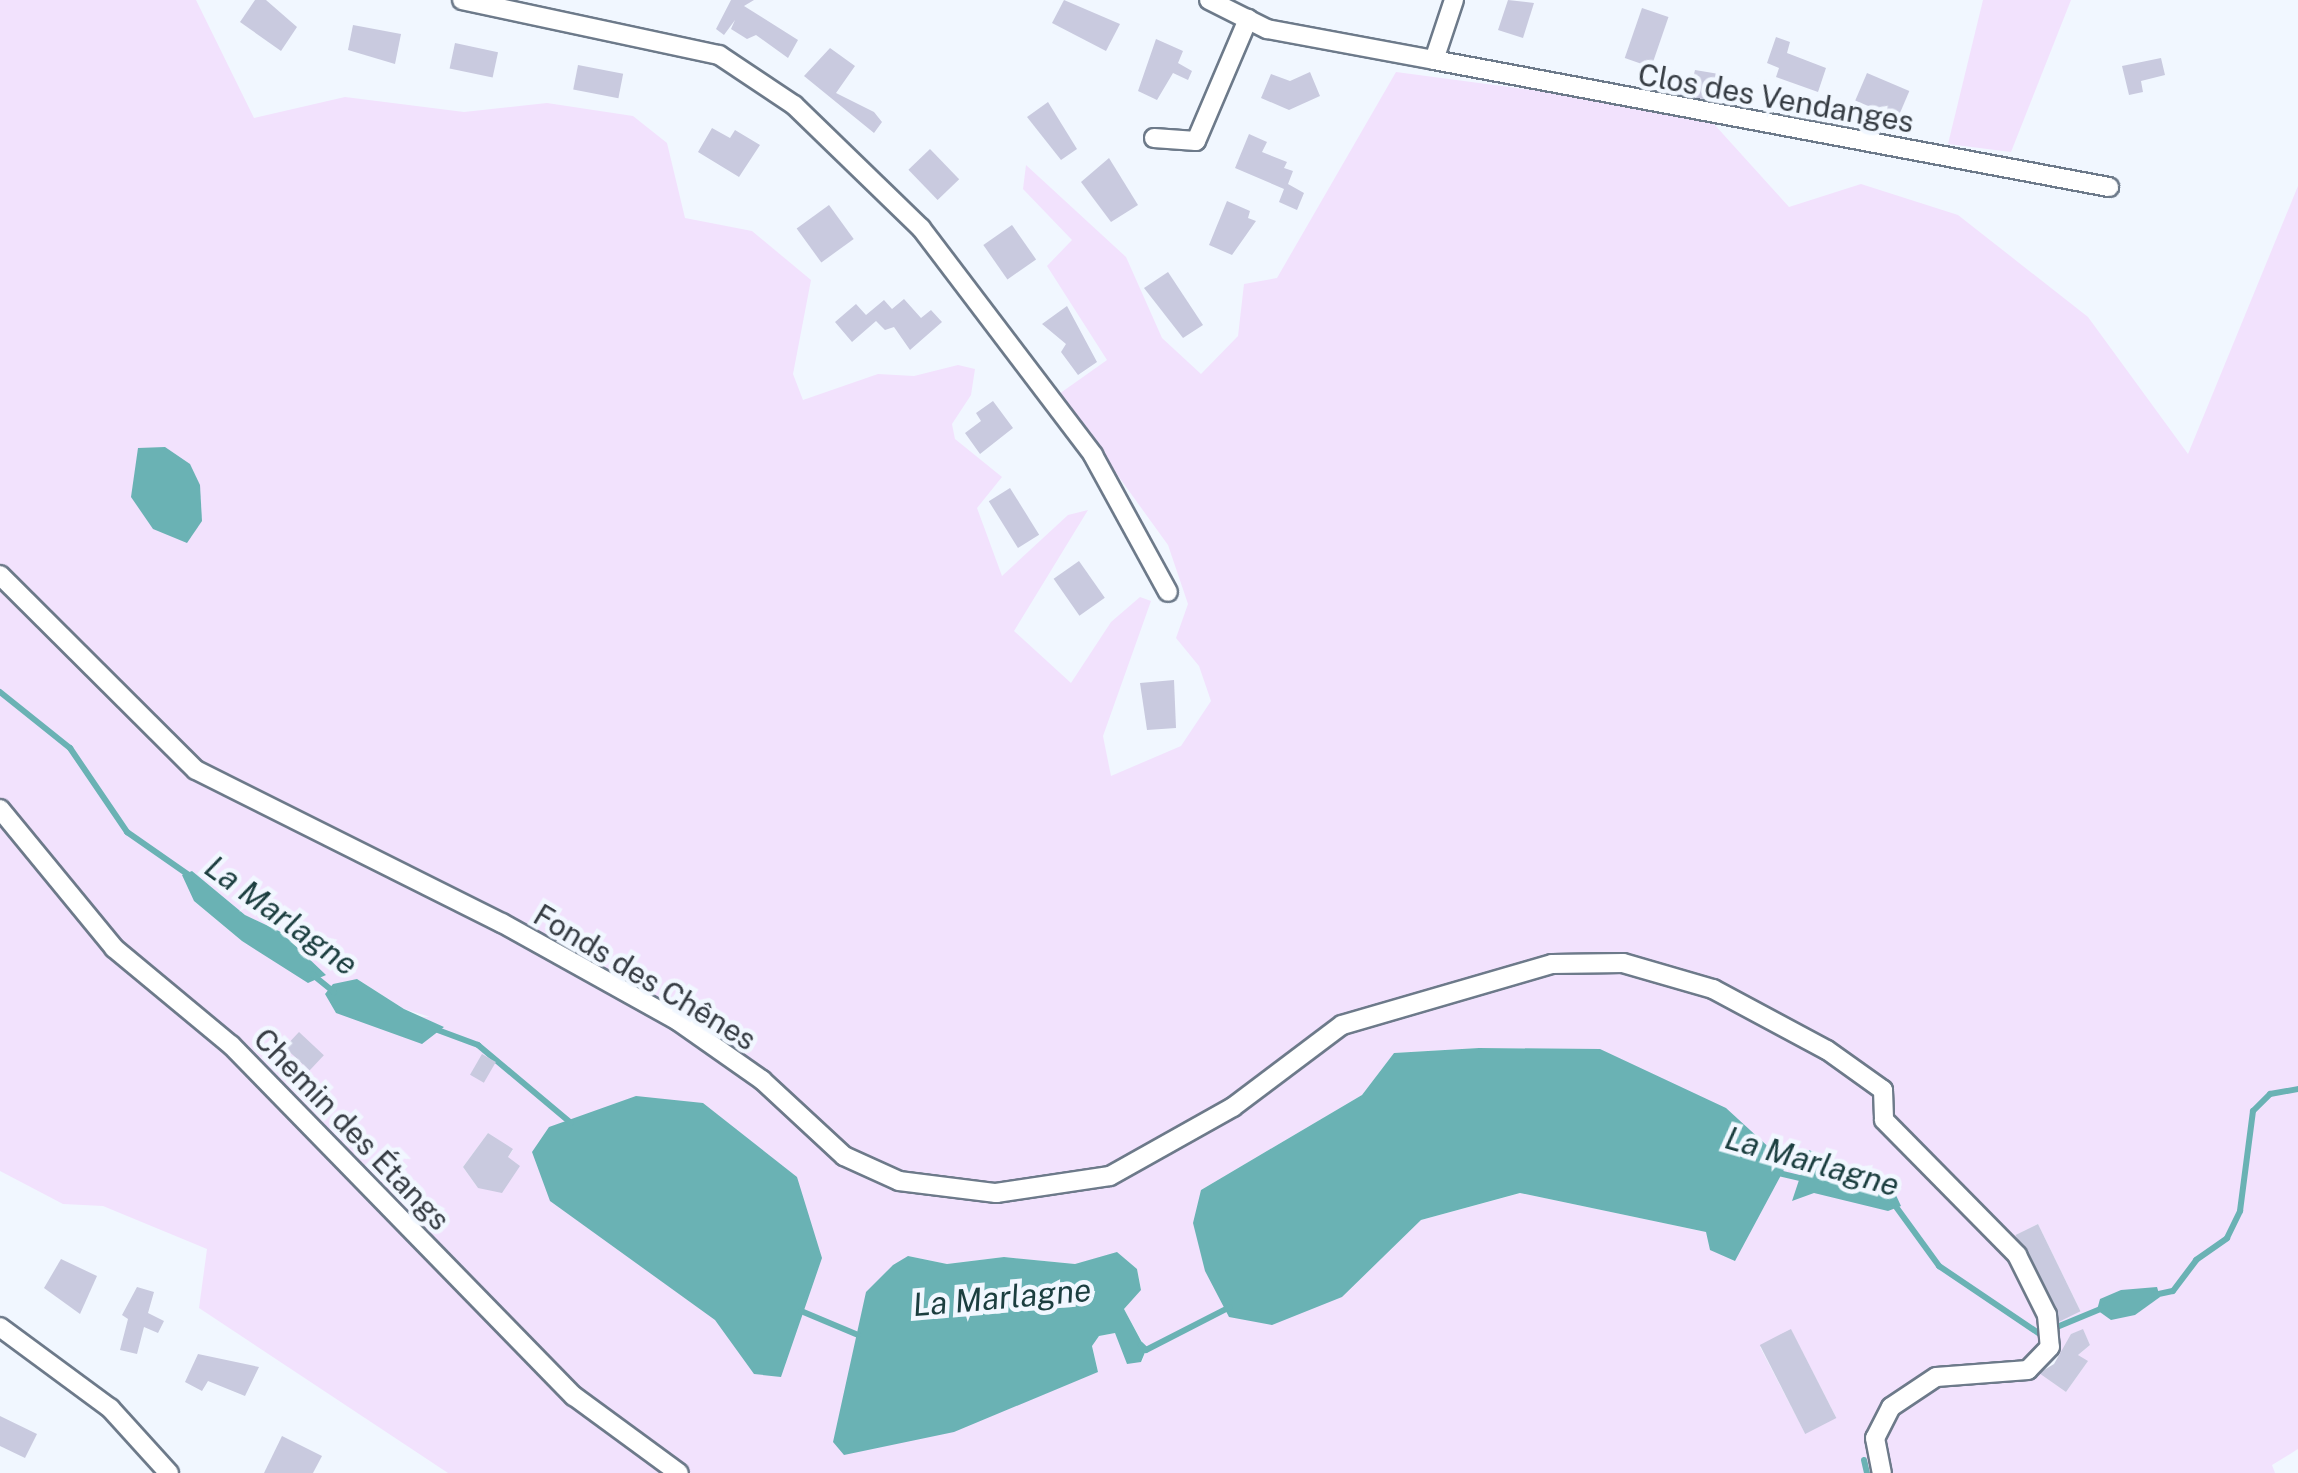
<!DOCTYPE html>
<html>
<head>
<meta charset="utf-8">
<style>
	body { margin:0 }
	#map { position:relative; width:2298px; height:1473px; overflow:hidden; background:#f1f7ff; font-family:"Public Sans",sans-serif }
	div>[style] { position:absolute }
	.green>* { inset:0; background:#f2e2fd }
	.water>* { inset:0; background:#6ab2b4 }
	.stream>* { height:6px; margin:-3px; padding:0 3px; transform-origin:3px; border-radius:3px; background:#6ab2b4 }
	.building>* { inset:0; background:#c9cadf; transform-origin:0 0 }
	.roads { filter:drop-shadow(2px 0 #6d7a8a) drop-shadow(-2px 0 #6d7a8a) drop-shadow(0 2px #6d7a8a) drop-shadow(0 -2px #6d7a8a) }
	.minor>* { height:18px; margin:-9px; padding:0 9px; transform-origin:9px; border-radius:9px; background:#fff }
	span { translate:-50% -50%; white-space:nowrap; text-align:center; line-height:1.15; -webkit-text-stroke:9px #f1f7ff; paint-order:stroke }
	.street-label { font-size:30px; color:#363c43 }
	.water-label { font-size:32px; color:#1b3e3f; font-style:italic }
</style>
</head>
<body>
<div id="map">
	<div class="green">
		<div style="clip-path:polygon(evenodd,0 0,196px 0,254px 118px,345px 97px,464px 112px,547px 103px,633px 116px,667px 143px,685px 218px,752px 231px,811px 280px,793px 374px,803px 400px,878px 374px,914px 376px,958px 365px,975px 369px,971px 395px,952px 424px,955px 439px,1002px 477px,977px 508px,1002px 576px,1068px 515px,1088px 510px,1014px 631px,1071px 683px,1111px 622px,1140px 597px,1151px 601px,1103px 736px,1111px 776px,1181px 746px,1211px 701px,1199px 666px,1176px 638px,1188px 604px,1168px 545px,1059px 394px,1107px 360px,1047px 266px,1072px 240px,1023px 189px,1026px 165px,1126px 257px,1162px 338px,1201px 374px,1238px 336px,1244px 284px,1277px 278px,1396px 72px,1704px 113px,1789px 207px,1861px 184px,1958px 215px,2088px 317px,2188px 454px,2298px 186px,2298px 1449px,2272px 1465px,2275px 1473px,448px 1473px,199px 1308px,207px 1249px,103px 1206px,63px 1204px,0 1171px,0 0,192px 871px,245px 915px,281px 932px,302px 951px,275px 958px,242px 941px,194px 901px,192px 871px,0 0,357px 979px,404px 1009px,430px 1017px,336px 1013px,325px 993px,357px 979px,0 0,1479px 1048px,1599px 1049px,1759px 1211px,1734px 1261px,1706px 1232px,1521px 1193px,1421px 1220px,1341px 1297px,1201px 1190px,1362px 1095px,1394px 1053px,1479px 1048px,0 0,488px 1133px,513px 1150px,487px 1187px,478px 1188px,463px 1167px,488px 1133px,0 0,2038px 1224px,2080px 1310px,2058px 1321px,2016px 1235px,2038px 1224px,0 0,1117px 1253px,1137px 1269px,1141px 1289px,1124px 1309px,1146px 1349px,1142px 1362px,1115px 1333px,1099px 1336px,1092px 1345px,1098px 1372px,908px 1256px,947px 1264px,1004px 1257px,1075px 1264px,1117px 1253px,0 0,1791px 1330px,1836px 1417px,1805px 1433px,1760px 1347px,1791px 1330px,0 0,2083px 1330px,2090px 1345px,2078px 1355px,2087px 1362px,2066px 1392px,2040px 1373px,2069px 1345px,2071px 1334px,2083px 1330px)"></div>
		<div style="clip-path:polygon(1983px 0,2071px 0,2011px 152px,1948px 144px)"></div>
	</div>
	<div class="water">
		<div style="clip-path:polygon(165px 447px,190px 464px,200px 485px,202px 521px,187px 543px,153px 529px,131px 497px,138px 448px)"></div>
		<div style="clip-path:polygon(192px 871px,245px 915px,281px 932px,326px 975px,308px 983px,242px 941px,194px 901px,182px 875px)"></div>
		<div style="clip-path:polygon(357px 979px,404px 1009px,444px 1027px,422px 1044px,336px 1013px,325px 994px,333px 984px)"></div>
		<div style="clip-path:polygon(1479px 1048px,1600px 1049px,1726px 1108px,1787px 1164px,1735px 1261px,1710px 1250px,1706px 1232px,1520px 1193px,1421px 1220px,1342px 1297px,1272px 1325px,1229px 1317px,1205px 1271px,1193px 1223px,1201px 1190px,1362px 1095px,1394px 1053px)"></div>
		<div style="clip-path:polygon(636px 1096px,703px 1103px,797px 1177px,822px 1258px,781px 1377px,754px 1374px,715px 1320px,550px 1201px,532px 1152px,549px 1127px)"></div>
		<div style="clip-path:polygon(1809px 1150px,1866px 1173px,1895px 1193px,1901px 1206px,1888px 1211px,1814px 1193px,1792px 1201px)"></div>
		<div style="clip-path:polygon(1117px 1252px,1137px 1269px,1141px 1290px,1124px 1309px,1146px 1350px,1141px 1362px,1127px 1364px,1115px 1333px,1099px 1336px,1092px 1346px,1098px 1372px,954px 1432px,844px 1455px,833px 1442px,866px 1292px,893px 1265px,908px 1256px,947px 1264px,1004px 1257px,1075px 1264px)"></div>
		<div style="clip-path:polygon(2157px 1287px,2160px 1297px,2135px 1315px,2111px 1320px,2097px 1310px,2100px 1299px,2121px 1290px)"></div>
	</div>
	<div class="stream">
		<div style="left:0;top:692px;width:90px;rotate:38.7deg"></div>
		<div style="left:70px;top:748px;width:102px;rotate:55.8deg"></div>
		<div style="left:127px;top:832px;width:77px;rotate:34.9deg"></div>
		<div style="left:313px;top:975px;width:27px;rotate:39deg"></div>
		<div style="left:435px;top:1029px;width:46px;rotate:20.4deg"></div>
		<div style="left:478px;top:1045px;width:121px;rotate:40deg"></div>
		<div style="left:1774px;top:1172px;width:28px;rotate:13deg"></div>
		<div style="left:1894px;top:1204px;width:77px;rotate:54deg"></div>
		<div style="left:1939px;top:1266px;width:122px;rotate:34deg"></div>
		<div style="left:2040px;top:1334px;width:68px;rotate:-22.4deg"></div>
		<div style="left:2154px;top:1295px;width:19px;rotate:-12deg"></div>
		<div style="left:2173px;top:1291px;width:39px;rotate:-53deg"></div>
		<div style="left:2196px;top:1260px;width:38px;rotate:-35deg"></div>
		<div style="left:2227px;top:1238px;width:30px;rotate:-64deg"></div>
		<div style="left:2240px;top:1211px;width:101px;rotate:-82.6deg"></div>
		<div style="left:2253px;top:1111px;width:24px;rotate:-45deg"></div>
		<div style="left:2270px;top:1094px;width:28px;rotate:-10deg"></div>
		<div style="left:801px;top:1311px;width:62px;rotate:22.8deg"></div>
		<div style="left:1141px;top:1345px;width:7px;rotate:45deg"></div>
		<div style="left:1146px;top:1350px;width:94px;rotate:-27.1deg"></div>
		<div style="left:1864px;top:1460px;width:13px;rotate:77deg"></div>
	</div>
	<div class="building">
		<div style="clip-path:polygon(255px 0,266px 0,297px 27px,281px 51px,240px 22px)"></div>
		<div style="clip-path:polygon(731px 0,754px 0,744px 6px,798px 40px,788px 58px,756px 35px,747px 39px,731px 29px,735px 20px,724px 35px,716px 29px)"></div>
		<div style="clip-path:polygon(1064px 0,1120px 24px,1106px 51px,1052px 23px)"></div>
		<div style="clip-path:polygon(1508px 0,1534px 3px,1523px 38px,1498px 30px)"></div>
		<div style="left:1642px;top:8px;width:28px;height:53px;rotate:19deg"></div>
		<div style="clip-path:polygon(353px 25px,401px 34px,395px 64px,348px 50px)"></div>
		<div style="clip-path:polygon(1776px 37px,1790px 42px,1787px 53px,1826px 68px,1818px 92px,1776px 77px,1779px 68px,1767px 63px)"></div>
		<div style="clip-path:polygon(1156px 39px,1183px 51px,1178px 63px,1192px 71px,1188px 80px,1173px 73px,1157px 100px,1138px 91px)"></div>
		<div style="left:455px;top:43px;width:44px;height:26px;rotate:12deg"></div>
		<div style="clip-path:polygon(830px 48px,855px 66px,836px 93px,874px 112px,882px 122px,874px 133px,804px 76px)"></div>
		<div style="clip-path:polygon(2161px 58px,2165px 75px,2141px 81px,2143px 92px,2129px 95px,2122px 66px)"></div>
		<div style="left:578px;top:65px;width:46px;height:25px;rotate:11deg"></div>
		<div style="clip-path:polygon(1695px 70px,1719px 74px,1714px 107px,1669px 99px,1672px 79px,1692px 82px)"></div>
		<div style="clip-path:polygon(1310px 72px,1320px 96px,1289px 110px,1261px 98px,1271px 74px,1290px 81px)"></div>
		<div style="left:1867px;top:73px;width:46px;height:30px;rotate:23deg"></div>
		<div style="clip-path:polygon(1048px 102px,1077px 149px,1061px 160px,1027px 117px)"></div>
		<div style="clip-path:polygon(712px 128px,730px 138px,735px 130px,760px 145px,739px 177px,698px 152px)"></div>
		<div style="clip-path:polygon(1249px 134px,1267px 142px,1262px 152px,1287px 162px,1284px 168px,1293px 171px,1288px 184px,1304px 193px,1297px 210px,1279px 202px,1284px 189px,1235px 168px)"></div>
		<div style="left:930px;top:149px;width:42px;height:30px;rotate:46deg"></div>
		<div style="clip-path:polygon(1109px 158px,1138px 205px,1111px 222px,1081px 182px)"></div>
		<div style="clip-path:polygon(1227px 201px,1250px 211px,1248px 218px,1256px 221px,1232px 255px,1209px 245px)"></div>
		<div style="left:829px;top:205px;width:42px;height:40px;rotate:54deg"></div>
		<div style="left:1012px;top:225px;width:42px;height:35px;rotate:55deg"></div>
		<div style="clip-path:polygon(1168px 272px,1203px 325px,1183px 338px,1144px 288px)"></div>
		<div style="clip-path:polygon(904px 299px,921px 318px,931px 310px,942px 322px,910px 350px,894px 327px,885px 330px,876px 321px,852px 342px,835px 322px,856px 304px,866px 315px,884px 300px,892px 309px)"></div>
		<div style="clip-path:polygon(1067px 306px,1097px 362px,1078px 375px,1061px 352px,1066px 344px,1042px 324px)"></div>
		<div style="clip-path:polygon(993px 401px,1013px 428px,980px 454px,965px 433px,981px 421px,976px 413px)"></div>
		<div style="left:1010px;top:488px;width:55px;height:25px;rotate:58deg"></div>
		<div style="left:1079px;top:561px;width:45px;height:31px;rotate:55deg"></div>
		<div style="clip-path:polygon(1174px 680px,1176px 728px,1147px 730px,1140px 683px)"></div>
		<div style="left:299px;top:1032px;width:34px;height:21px;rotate:43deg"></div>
		<div style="left:482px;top:1054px;width:16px;height:24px;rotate:30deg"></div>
		<div style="clip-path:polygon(488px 1133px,513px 1149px,508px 1157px,520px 1166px,502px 1193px,478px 1188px,463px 1167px)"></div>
		<div style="left:2038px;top:1224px;width:97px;height:25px;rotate:64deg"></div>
		<div style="clip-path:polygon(61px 1259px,97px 1276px,80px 1314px,44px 1288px)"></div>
		<div style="clip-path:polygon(137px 1287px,154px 1292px,148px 1313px,164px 1321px,158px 1333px,144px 1327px,137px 1354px,120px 1350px,128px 1319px,122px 1315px)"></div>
		<div style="left:1791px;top:1329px;width:100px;height:35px;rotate:63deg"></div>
		<div style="clip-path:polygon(2083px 1329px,2090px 1345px,2078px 1355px,2088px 1361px,2066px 1392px,2039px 1373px,2054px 1364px,2071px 1334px)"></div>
		<div style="clip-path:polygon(198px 1354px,259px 1367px,245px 1396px,208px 1381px,202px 1391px,185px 1382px)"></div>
		<div style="clip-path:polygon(0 1416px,37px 1434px,25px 1458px,0 1446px)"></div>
		<div style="clip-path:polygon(282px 1436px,322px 1456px,313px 1473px,264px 1473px)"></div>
	</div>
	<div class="roads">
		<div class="minor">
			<div style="left:462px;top:0;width:263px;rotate:12.1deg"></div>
			<div style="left:719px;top:55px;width:90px;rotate:33.7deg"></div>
			<div style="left:794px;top:105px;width:177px;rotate:44.1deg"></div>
			<div style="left:921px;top:228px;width:285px;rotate:52.8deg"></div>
			<div style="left:1093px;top:455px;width:156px;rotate:61.3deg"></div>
			<div style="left:1209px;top:0;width:65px;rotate:26.6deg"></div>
			<div style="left:1267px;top:29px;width:170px;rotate:10.5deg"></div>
			<div style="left:1434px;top:60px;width:63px;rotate:-71.6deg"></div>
			<div style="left:1434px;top:60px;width:687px;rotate:10.66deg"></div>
			<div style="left:1154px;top:138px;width:42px;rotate:4.1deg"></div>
			<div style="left:1196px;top:141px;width:133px;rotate:-66.9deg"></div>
			<div style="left:0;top:575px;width:276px;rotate:44.9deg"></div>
			<div style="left:196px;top:770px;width:342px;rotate:26.6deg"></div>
			<div style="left:502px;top:923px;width:201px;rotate:29.1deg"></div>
			<div style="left:678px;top:1021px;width:103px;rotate:35.1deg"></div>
			<div style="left:762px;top:1080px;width:112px;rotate:42.8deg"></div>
			<div style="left:844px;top:1156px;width:60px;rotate:24.4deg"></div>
			<div style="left:899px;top:1181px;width:98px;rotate:7.1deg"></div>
			<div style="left:996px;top:1193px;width:115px;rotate:-8.5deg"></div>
			<div style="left:1110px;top:1176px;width:141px;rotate:-29.3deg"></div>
			<div style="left:1233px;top:1107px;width:136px;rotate:-37deg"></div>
			<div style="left:1342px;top:1025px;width:219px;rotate:-16.2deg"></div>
			<div style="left:1552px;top:964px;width:71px;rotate:-0.8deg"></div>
			<div style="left:1623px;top:963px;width:94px;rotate:16.1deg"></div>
			<div style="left:1713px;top:989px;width:129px;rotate:28.2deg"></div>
			<div style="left:1827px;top:1050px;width:69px;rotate:35.5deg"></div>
			<div style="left:1883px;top:1090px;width:30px;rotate:88deg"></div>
			<div style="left:1884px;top:1120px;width:190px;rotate:45.4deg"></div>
			<div style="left:2017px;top:1255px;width:67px;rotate:63.4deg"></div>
			<div style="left:2047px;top:1315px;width:32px;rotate:85deg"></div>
			<div style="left:2050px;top:1347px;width:32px;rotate:134deg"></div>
			<div style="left:2028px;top:1370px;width:92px;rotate:175.6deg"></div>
			<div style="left:1936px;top:1377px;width:54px;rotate:146.3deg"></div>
			<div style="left:1891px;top:1407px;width:35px;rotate:117deg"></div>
			<div style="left:1875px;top:1438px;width:36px;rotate:79deg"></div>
			<div style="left:0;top:809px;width:180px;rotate:50.6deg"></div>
			<div style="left:114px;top:948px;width:152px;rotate:39.7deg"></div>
			<div style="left:231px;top:1045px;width:491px;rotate:45.7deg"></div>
			<div style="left:574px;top:1396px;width:130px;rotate:36.3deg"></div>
			<div style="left:0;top:1327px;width:137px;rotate:36.4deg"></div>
			<div style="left:110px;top:1408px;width:88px;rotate:47.8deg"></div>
		</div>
	</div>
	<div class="street-label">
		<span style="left:1776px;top:98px;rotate:10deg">Clos des Vendanges</span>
		<span style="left:645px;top:977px;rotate:31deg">Fonds des Chênes</span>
		<span style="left:352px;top:1129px;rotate:46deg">Chemin des Étangs</span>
	</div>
	<div class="water-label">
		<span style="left:281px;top:916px;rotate:36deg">La Marlagne</span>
		<span style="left:1812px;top:1162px;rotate:16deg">La Marlagne</span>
		<span style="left:1002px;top:1298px;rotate:-5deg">La Marlagne</span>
	</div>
</div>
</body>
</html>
